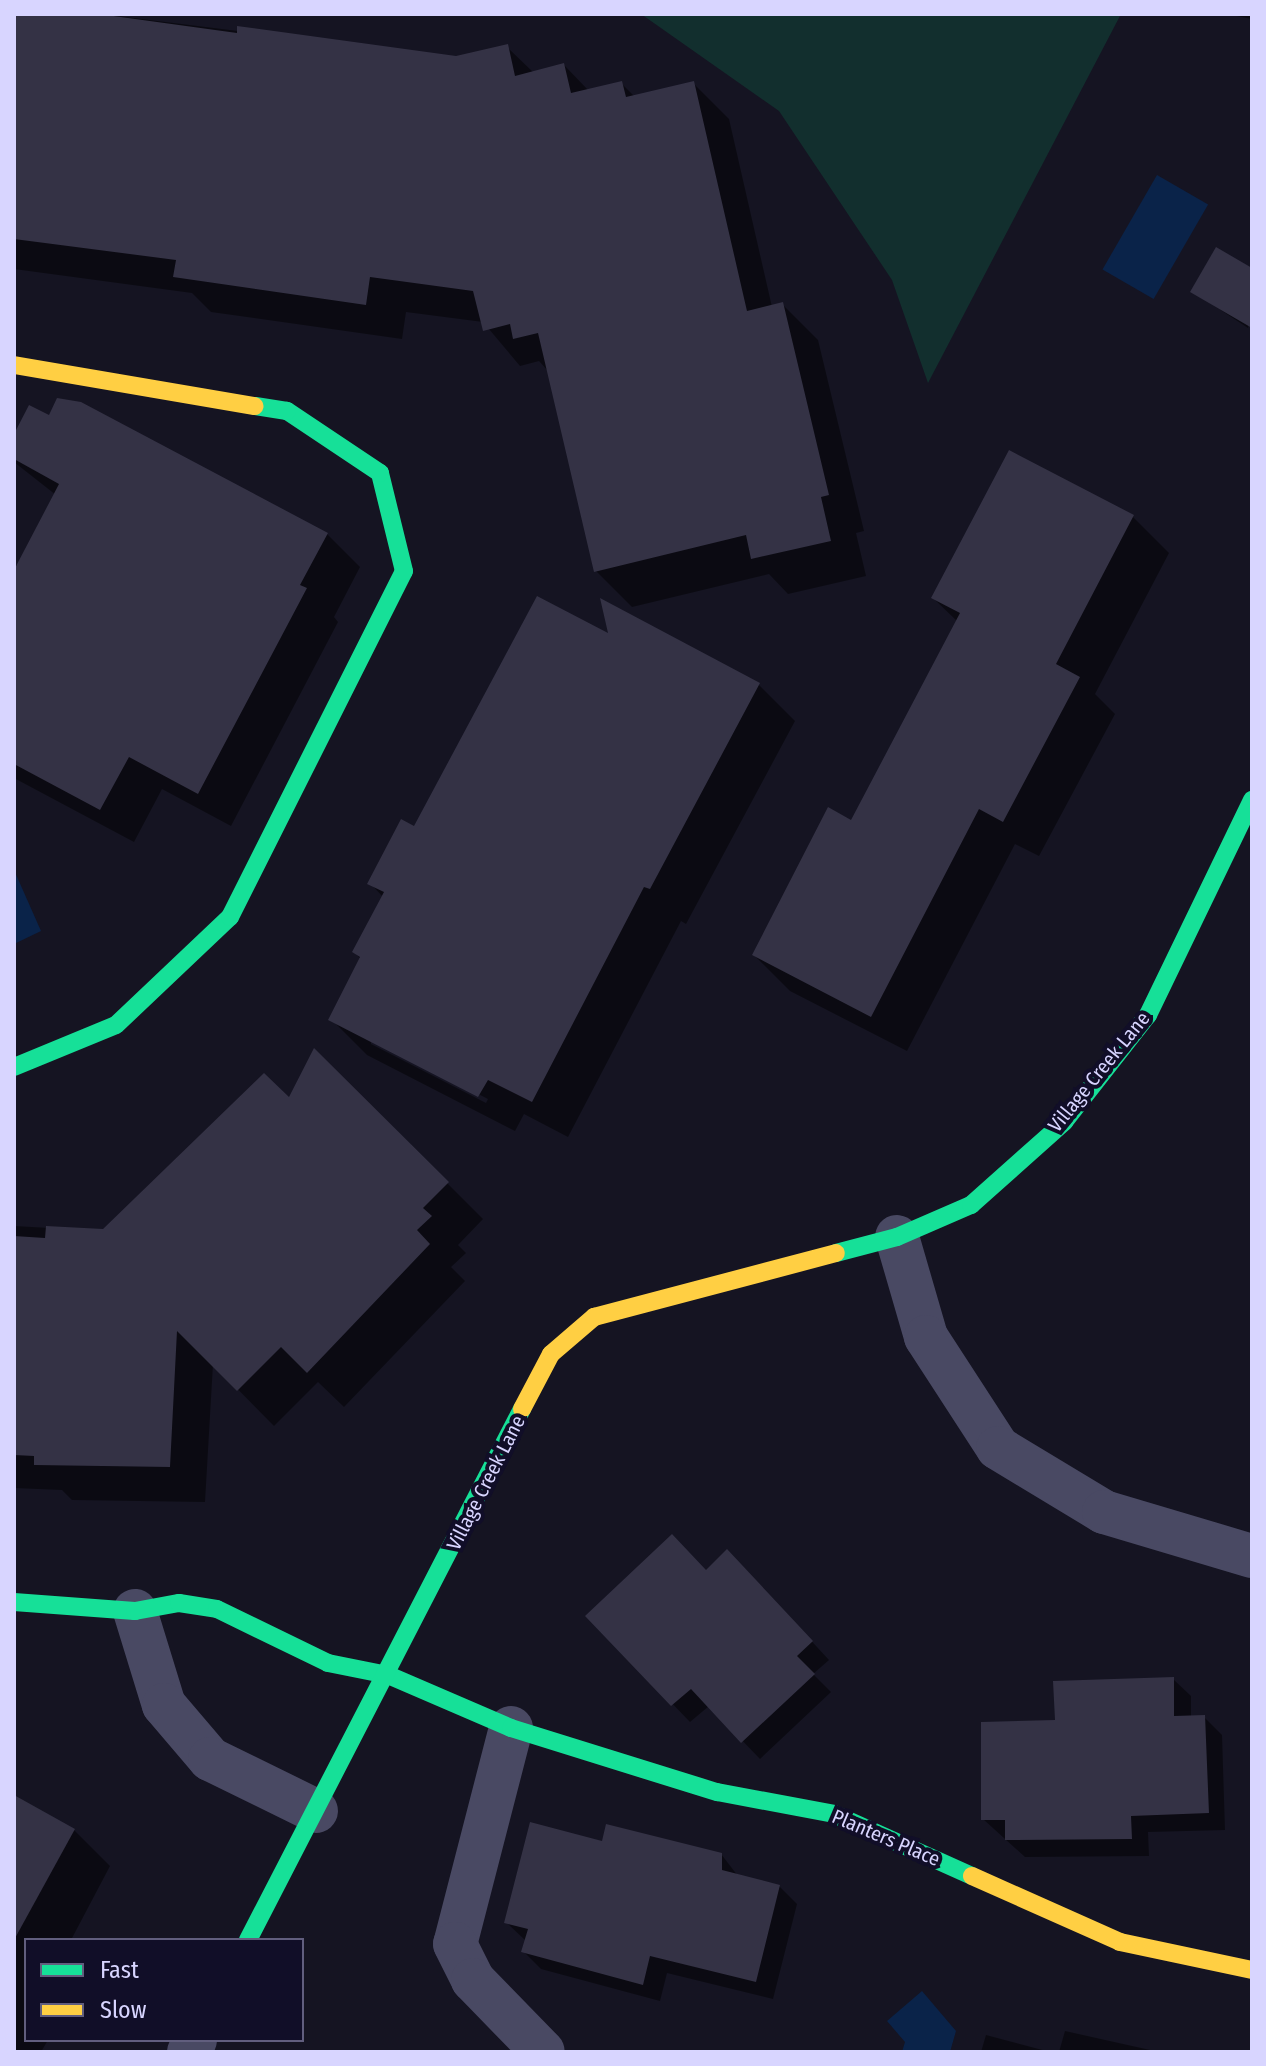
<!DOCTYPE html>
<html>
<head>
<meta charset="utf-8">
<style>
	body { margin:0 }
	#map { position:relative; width:1266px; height:2066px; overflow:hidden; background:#151422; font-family:"Fira Sans Condensed",sans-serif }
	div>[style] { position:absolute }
	.green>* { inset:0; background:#122f2e }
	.water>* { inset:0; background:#0a2349; transform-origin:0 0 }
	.shadow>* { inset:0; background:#0007 }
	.building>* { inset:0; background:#343245 }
	.street>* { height:44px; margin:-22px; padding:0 22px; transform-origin:22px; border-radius:22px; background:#494963 }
	.fast>* { height:18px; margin:-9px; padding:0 9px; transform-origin:9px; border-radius:9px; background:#16e098 }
	.slow>* { height:18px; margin:-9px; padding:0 9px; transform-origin:9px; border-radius:9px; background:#ffcf43 }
	span { translate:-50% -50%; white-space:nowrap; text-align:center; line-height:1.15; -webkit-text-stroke:8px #110e28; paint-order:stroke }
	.street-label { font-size:20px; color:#d8d5ff }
	.frame { position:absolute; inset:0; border:16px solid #d8d5ff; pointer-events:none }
	.legend { position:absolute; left:24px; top:1938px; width:280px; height:104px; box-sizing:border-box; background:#110e28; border:2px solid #615e7e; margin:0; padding:10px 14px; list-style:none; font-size:24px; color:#d8d5ff }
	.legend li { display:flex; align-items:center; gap:16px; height:40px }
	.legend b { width:40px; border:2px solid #615e7e }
</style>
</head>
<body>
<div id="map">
	<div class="green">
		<div style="clip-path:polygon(641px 14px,1121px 14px,928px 383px,892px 280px,779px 111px)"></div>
	</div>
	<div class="water">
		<div style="left:1157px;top:175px;width:59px;height:109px;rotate:30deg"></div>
		<div style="clip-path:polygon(14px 870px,41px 931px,14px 944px)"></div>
		<div style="clip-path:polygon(922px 1991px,956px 2031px,950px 2052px,902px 2052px,905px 2042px,887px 2021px)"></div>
	</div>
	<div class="shadow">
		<div style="clip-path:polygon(14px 14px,101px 14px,456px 58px,507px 47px,534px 73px,564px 65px,589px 91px,621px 83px,635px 97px,693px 83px,729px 119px,772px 307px,782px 304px,818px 340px,864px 531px,856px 533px,866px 576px,788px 594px,769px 574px,632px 607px,596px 571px,549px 372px,539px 361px,520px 366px,483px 322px,406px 312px,402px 339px,211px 312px,192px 293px,14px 269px)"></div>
		<div style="clip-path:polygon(1226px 14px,1252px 14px,1252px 19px)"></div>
		<div style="clip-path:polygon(1252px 270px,1248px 328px,1192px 291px)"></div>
		<div style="clip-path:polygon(14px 438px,327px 534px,360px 567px,334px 617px,338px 622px,231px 826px,162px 789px,134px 842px,14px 778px,14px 565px,19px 565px,56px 495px,14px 462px)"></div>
		<div style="clip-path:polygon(1133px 517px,1169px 553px,1095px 694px,1115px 714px,1039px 856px,1015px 844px,907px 1051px,790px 991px,754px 955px,852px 822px,958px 622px,933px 598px)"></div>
		<div style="clip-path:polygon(evenodd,603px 602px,759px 685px,795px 721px,686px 924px,681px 921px,568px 1137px,524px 1114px,515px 1131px,367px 1055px,331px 1019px,361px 959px,354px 952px,383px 897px,370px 883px,415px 828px,611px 636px,603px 602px,371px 1039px,488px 1099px,486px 1103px,371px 1044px,371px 1039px)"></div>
		<div style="clip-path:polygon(315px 1051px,483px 1219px,458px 1245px,466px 1253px,451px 1267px,465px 1281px,344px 1407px,318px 1382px,274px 1426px,213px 1364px,205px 1502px,72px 1500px,62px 1490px,14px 1488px,14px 1226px,104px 1231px,289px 1101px)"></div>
		<div style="clip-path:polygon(745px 1569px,829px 1660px,813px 1674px,831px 1692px,760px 1759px,709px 1706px,690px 1722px,588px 1616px,706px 1572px)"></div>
		<div style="clip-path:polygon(1173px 1679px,1191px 1696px,1191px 1718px,1204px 1717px,1222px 1735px,1225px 1830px,1148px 1832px,1149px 1856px,1025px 1857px,983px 1819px,1057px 1722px)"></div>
		<div style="clip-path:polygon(14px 1798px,74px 1830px,110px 1866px,71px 1940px,26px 1940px,26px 2040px,48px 2040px,41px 2052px,14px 2052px)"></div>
		<div style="clip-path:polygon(604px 1843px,721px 1854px,738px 1876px,779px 1886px,797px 1904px,773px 1999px,667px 1973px,660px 2001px,541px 1969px,523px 1951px,526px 1941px,506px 1922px)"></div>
		<div style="clip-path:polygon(1065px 2031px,1159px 2052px,1059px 2052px)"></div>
		<div style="clip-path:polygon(986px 2035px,1050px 2052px,981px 2052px)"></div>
	</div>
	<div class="building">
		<div style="clip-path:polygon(14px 14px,99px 14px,237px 33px,237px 26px,456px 56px,508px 44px,515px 76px,564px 63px,571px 93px,622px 81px,626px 97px,694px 81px,747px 311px,783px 302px,829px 495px,821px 497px,831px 541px,751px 559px,746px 535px,594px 572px,538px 333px,513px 339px,510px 324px,483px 331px,473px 291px,370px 277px,366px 305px,173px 277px,176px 260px,14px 239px)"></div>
		<div style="clip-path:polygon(1216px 247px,1252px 268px,1252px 328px,1190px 292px)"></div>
		<div style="clip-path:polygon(57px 398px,81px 402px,328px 533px,300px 585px,307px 588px,198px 794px,129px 757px,100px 810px,14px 764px,14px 570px,59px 484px,14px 459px,14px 434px,29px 405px,49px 415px)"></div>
		<div style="clip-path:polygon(1009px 450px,1134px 515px,1056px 664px,1080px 677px,1003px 822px,979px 809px,871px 1017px,752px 955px,828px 807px,851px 820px,960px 613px,931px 598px)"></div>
		<div style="clip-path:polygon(537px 596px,608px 633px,600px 598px,760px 683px,650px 889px,644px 887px,532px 1102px,488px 1080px,478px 1097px,328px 1020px,360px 957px,352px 952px,384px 892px,367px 884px,401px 819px,414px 826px)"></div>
		<div style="clip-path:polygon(314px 1048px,449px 1182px,423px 1208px,432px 1216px,417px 1230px,430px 1244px,307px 1373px,281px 1347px,237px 1391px,177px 1331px,170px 1467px,34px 1465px,34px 1456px,14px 1455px,14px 1236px,45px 1238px,46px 1226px,103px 1229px,264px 1073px,289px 1097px)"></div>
		<div style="clip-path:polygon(672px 1534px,706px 1570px,727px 1549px,813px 1641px,797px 1656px,815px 1674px,741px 1743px,691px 1689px,671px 1706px,585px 1616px)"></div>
		<div style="clip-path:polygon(1174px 1677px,1174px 1716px,1205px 1715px,1209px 1813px,1131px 1816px,1132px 1839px,1005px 1840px,1005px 1820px,981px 1820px,981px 1722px,1055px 1720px,1053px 1681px)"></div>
		<div style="clip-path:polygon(14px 1795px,75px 1829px,14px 1940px)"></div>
		<div style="clip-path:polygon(530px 1822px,602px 1841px,606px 1824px,722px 1853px,722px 1870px,780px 1885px,756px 1982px,650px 1956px,643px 1985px,521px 1952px,528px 1929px,504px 1923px)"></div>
	</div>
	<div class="street">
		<div style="left:897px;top:1237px;width:104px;rotate:73.8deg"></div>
		<div style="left:926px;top:1337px;width:132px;rotate:57deg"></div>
		<div style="left:998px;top:1448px;width:124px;rotate:31.1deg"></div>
		<div style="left:1104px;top:1512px;width:154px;rotate:16.6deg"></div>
		<div style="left:135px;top:1611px;width:98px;rotate:72.9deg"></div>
		<div style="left:164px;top:1705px;width:71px;rotate:49.6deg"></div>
		<div style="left:210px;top:1759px;width:118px;rotate:26.1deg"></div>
		<div style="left:511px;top:1728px;width:223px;rotate:104.5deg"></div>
		<div style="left:455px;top:1944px;width:40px;rotate:63.4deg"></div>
		<div style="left:473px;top:1980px;width:100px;rotate:45.8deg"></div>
		<div style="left:189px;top:2052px;width:13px;rotate:-63deg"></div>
	</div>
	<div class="fast">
		<div style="left:14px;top:1067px;width:110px;rotate:-22.4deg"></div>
		<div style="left:116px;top:1025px;width:157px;rotate:-43.5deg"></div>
		<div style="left:230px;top:917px;width:387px;rotate:-63.3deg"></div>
		<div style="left:404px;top:571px;width:101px;rotate:-103.8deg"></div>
		<div style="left:380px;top:473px;width:112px;rotate:-146.3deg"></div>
		<div style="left:287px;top:411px;width:32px;rotate:-171deg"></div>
		<div style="left:836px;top:1253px;width:63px;rotate:-14.7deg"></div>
		<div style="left:897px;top:1237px;width:81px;rotate:-23.4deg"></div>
		<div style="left:971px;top:1205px;width:125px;rotate:-41.7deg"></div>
		<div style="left:1064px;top:1122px;width:136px;rotate:-51.9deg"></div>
		<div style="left:1148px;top:1015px;width:239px;rotate:-64.2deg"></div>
		<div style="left:14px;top:1602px;width:121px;rotate:4.3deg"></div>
		<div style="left:135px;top:1611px;width:45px;rotate:-10.3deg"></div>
		<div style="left:179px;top:1603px;width:38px;rotate:9deg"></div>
		<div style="left:217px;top:1609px;width:123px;rotate:25.9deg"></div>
		<div style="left:328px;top:1663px;width:61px;rotate:11.3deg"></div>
		<div style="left:388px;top:1675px;width:134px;rotate:23.3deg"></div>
		<div style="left:511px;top:1728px;width:216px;rotate:17.3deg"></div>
		<div style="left:717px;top:1792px;width:119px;rotate:10.6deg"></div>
		<div style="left:834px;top:1814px;width:151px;rotate:24.2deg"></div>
		<div style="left:248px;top:1940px;width:598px;rotate:-62.71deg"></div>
	</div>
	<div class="slow">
		<div style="left:14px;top:365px;width:244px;rotate:9.7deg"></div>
		<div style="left:522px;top:1409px;width:62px;rotate:-62.2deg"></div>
		<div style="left:551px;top:1354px;width:57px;rotate:-40.7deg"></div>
		<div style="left:594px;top:1317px;width:250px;rotate:-14.8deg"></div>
		<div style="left:972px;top:1876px;width:162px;rotate:24deg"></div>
		<div style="left:1120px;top:1942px;width:135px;rotate:12deg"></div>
	</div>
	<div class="street-label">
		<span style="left:1099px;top:1072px;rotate:-51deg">Village Creek Lane</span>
		<span style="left:486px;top:1483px;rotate:-63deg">Village Creek Lane</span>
		<span style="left:886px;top:1838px;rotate:23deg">Planters Place</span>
	</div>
	<div class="frame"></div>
	<ul class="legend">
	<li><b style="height:10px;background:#16e098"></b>Fast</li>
	<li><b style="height:10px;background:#ffcf43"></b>Slow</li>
	</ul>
</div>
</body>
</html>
